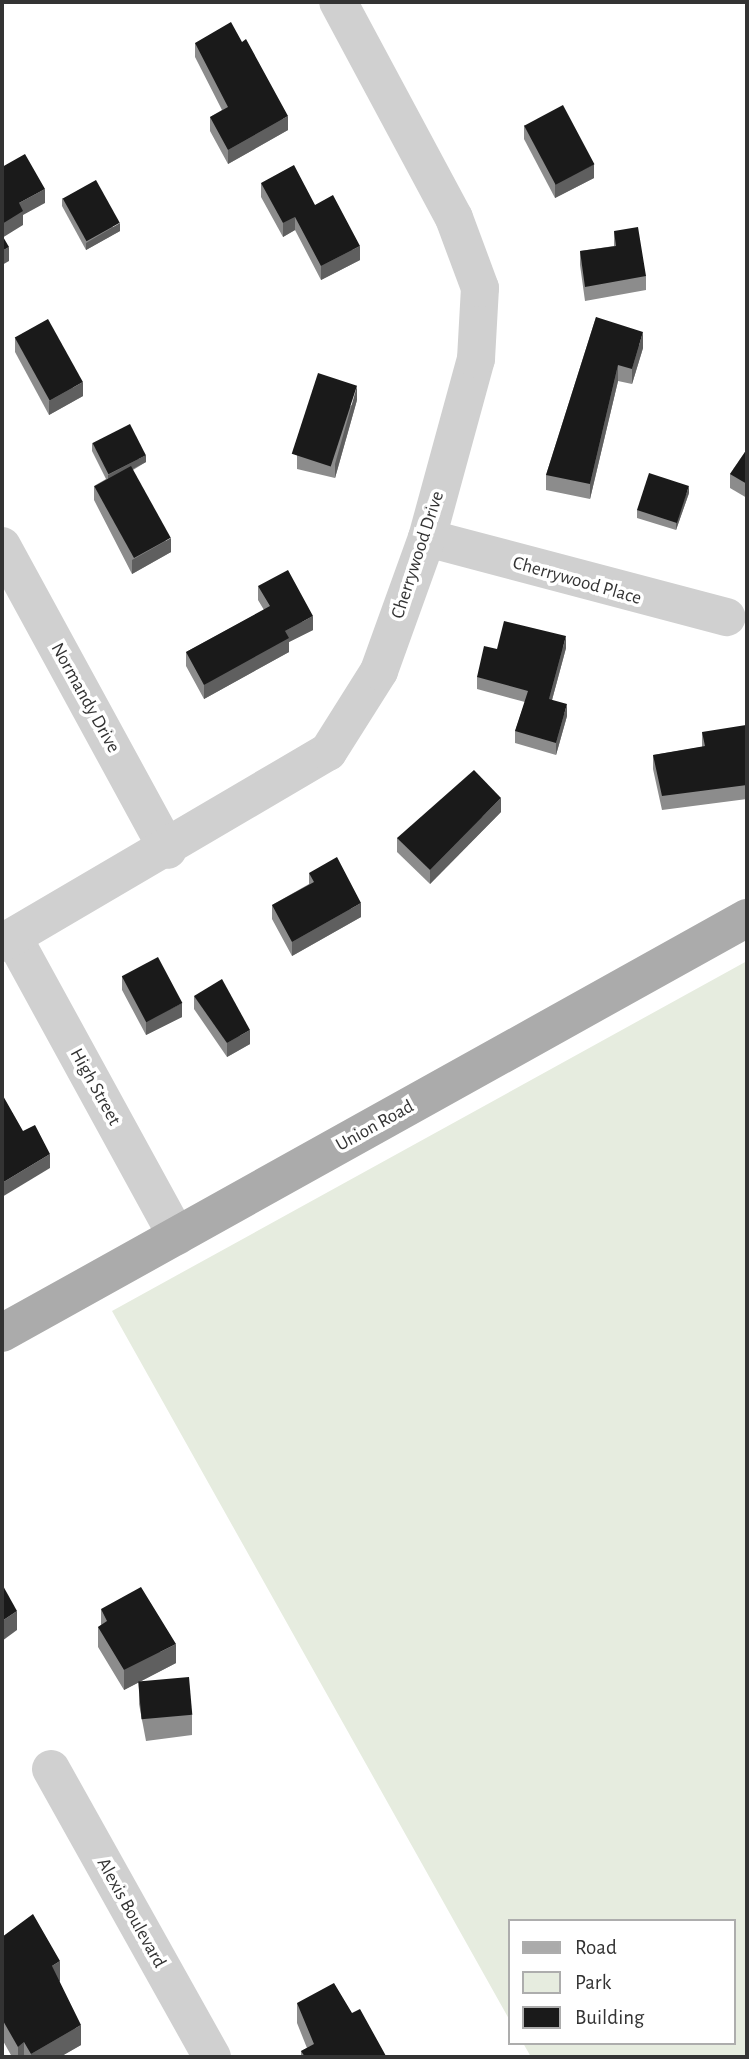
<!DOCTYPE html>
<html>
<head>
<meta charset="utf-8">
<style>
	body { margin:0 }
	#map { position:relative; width:749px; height:2059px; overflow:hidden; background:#fff; font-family:"Alegreya Sans",sans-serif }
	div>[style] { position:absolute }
	.green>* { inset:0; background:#e6ecdf }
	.minor>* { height:38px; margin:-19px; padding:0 19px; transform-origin:19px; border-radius:19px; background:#d0d0d0 }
	.major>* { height:38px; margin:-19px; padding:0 19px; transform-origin:19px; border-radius:19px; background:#ababab }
	.wall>* { inset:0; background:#8c8c8c }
	.shaded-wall>* { inset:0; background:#5f5f5f }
	.building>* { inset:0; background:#1a1a1a; transform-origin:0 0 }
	span { translate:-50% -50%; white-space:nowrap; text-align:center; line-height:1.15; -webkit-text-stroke:7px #fff; paint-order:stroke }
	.street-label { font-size:19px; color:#333 }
	.frame { position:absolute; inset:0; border:4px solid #333; pointer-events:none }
	.legend { position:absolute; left:508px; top:1919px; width:228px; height:126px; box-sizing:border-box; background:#fff; border:2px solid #adadad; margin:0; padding:9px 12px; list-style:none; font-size:21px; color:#333 }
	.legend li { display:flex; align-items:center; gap:14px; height:35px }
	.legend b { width:35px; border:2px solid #adadad }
</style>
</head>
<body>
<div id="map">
	<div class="green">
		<div style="clip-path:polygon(747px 961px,747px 2057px,531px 2057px,523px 2043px,733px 2043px,733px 1921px,509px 1921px,509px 2019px,112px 1311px)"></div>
	</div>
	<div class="minor">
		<div style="left:427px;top:538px;width:310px;rotate:14.8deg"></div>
		<div style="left:2px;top:546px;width:346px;rotate:61.4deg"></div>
		<div style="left:13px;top:937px;width:341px;rotate:61.3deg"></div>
		<div style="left:2px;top:943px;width:378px;rotate:-30.4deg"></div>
		<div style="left:328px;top:752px;width:96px;rotate:-57.8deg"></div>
		<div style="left:379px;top:671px;width:141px;rotate:-70.2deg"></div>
		<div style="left:427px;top:538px;width:186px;rotate:-74.7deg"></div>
		<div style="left:476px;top:359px;width:71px;rotate:-86.8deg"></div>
		<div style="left:480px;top:288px;width:75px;rotate:-110.4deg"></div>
		<div style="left:454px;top:218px;width:245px;rotate:-118.2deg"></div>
		<div style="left:51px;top:1769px;width:330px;rotate:60.8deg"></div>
	</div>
	<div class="major">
		<div style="left:2px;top:1333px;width:853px;rotate:-29.12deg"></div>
	</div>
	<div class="wall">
		<div style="clip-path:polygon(242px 42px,288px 130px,228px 164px,210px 131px,210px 117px,222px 110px,195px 57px,195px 43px)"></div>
		<div style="clip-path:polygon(524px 125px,594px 178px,555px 198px,524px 139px)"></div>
		<div style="clip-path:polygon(261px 183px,315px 205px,360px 260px,321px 280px,295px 230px,283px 237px,261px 197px)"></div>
		<div style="clip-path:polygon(62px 198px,120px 231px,86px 250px,62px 206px)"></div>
		<div style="clip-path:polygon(614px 231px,646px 276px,646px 290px,585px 301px,580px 265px,580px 251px,614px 246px)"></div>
		<div style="clip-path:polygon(596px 317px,643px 348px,632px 384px,618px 381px,590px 499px,546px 490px,546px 475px)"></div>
		<div style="clip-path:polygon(15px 338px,83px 396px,49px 415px,15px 352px)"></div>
		<div style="clip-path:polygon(357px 400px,335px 478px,297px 469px,297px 455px)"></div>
		<div style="clip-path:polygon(92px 443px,146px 462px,133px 470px,171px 552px,132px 574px,94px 500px,94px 486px,106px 479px,92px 451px)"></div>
		<div style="clip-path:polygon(747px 449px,747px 498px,730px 488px,730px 474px)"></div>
		<div style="clip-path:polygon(689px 493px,676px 530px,637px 518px,637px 510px)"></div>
		<div style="clip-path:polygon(258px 586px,313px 630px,289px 642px,289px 652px,204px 699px,186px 666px,186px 652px,264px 610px,258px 600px)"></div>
		<div style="clip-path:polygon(566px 648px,552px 700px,567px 716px,556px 755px,515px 743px,515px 731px,525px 702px,477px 689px,477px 677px,497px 649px)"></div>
		<div style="clip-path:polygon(702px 732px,747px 736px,747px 799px,662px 810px,653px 769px,653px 755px,702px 747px)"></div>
		<div style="clip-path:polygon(501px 812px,430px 884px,397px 852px,397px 838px)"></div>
		<div style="clip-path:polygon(309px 873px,361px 917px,292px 956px,272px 919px,272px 905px,309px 884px)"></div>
		<div style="clip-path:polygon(122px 976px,182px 1017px,146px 1035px,122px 990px)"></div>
		<div style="clip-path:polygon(194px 996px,250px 1044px,227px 1057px,194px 1009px)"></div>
		<div style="clip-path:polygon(101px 1609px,176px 1663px,124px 1690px,98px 1647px,98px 1627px,101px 1625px)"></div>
		<div style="clip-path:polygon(139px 1685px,192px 1715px,192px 1735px,146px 1741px,139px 1704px)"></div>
		<div style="clip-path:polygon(2px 1937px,60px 1981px,59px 1982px,81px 2045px,60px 2057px,12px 2057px,2px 2039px)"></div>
		<div style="clip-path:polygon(297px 2003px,352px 2013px,386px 2057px,301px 2057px,301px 2051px,307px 2048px,297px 2023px)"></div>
	</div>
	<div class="shaded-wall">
		<div style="clip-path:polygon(4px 97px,4px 105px,2px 106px,2px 99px)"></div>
		<div style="clip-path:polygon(288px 116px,288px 130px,228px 164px,228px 150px)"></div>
		<div style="clip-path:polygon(594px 164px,594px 178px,555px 198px,555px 184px)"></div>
		<div style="clip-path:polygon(45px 189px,45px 203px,23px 215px,23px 225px,2px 238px,2px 224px,19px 203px)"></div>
		<div style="clip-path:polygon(295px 217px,295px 230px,283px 237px,283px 223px)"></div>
		<div style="clip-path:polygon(120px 223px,120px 231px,86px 250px,86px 243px)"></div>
		<div style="clip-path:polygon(360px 246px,360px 260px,321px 280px,321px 266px)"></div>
		<div style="clip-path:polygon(9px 247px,9px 261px,2px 265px,2px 251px)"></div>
		<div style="clip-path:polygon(643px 332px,643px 348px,632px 384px,632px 369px)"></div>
		<div style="clip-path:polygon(618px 365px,618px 381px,590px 499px,590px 484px)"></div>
		<div style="clip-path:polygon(83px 382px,83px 396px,49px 415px,49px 401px)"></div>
		<div style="clip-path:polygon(357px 386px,357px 400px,335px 478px,335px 464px)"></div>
		<div style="clip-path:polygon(146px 455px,146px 462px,108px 482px,108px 475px)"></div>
		<div style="clip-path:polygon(689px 486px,689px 493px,676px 530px,676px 523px)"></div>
		<div style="clip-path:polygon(171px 538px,171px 552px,132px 574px,132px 560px)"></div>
		<div style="clip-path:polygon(313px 616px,313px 630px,289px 642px,289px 652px,204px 699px,204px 685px,285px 631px)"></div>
		<div style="clip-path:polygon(566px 636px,566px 648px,549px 711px,549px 699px)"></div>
		<div style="clip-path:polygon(567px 704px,567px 716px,556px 755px,556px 743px)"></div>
		<div style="clip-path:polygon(501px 798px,501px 812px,430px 884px,430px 870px)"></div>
		<div style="clip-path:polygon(361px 903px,361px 917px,292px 956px,292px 942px)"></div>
		<div style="clip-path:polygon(182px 1003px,182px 1017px,146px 1035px,146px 1021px)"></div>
		<div style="clip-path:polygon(250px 1030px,250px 1044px,227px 1057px,227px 1043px)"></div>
		<div style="clip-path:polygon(50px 1154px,50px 1168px,2px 1197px,2px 1183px)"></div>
		<div style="clip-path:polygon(17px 1611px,17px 1630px,2px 1641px,2px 1621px)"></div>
		<div style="clip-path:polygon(176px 1644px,176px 1663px,124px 1690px,124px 1670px)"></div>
		<div style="clip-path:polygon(60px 1961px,60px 1981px,52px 1986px,52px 1966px)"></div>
		<div style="clip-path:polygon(81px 2025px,81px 2045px,60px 2057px,31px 2057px,31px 2054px)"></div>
		<div style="clip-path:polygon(24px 2042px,24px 2057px,18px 2057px,18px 2047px)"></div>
	</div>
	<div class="building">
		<div style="clip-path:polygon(231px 22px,242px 42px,246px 39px,288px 116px,228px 150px,210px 117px,228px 107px,195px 43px)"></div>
		<div style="left:563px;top:105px;width:67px;height:44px;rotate:62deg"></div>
		<div style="clip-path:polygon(25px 154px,45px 189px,19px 203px,23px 211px,2px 224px,2px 167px)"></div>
		<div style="clip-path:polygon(294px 165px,315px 205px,333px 195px,360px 246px,321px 266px,295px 217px,283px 223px,261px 183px)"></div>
		<div style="left:96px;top:180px;width:49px;height:38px;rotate:61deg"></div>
		<div style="clip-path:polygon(638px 227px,646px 276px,585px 287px,580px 251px,616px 246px,614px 231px)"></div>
		<div style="clip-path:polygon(2px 235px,9px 247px,2px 251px)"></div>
		<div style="clip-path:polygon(596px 317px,643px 332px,632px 369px,618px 365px,590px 484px,546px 475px)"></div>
		<div style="left:48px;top:319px;width:72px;height:38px;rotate:61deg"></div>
		<div style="left:318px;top:373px;width:41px;height:85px;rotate:18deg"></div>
		<div style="left:130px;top:424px;width:35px;height:42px;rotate:63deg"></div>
		<div style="clip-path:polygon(747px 449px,747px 484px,730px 474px)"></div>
		<div style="left:131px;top:466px;width:82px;height:42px;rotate:61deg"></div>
		<div style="left:649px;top:473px;width:42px;height:39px;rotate:18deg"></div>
		<div style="clip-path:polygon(288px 570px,313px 616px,285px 631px,289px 638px,204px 685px,186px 652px,270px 606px,258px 586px)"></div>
		<div style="clip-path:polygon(504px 621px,566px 636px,549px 699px,567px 704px,556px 743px,515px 731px,528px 691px,477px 677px,484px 646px,497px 649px)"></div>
		<div style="clip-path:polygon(746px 725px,747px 736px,747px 785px,662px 796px,653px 755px,705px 746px,702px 732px)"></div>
		<div style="clip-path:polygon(474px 770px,501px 798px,430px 870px,397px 838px)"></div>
		<div style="clip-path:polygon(337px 857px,361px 903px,292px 942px,272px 905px,314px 882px,309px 873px)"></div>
		<div style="left:158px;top:957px;width:52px;height:41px;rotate:62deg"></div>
		<div style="clip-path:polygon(222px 979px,250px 1030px,227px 1043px,194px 996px)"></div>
		<div style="clip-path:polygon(2px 1094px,23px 1131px,35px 1125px,50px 1154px,2px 1183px)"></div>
		<div style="clip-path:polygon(2px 1584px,17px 1611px,2px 1621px)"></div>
		<div style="clip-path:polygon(141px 1587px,176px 1644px,124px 1670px,98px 1627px,107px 1621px,101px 1609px)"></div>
		<div style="left:189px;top:1677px;width:38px;height:51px;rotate:85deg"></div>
		<div style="clip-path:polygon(33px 1914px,60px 1961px,52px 1966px,81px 2025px,31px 2054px,24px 2042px,18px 2047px,2px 2019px,2px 1937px)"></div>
		<div style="clip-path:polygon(334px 1983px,352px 2013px,360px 2009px,386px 2056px,382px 2057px,305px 2057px,301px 2051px,314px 2044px,297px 2003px)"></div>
	</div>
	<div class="street-label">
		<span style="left:418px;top:555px;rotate:-72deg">Cherrywood Drive</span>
		<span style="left:577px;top:581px;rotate:16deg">Cherrywood Place</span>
		<span style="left:85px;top:698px;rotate:61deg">Normandy Drive</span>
		<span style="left:95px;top:1087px;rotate:61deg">High Street</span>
		<span style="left:375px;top:1126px;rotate:-29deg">Union Road</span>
		<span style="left:131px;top:1913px;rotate:61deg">Alexis Boulevard</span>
	</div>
	<div class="frame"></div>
	<ul class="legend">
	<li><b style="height:9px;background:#ababab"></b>Road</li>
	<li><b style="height:19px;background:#e6ecdf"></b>Park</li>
	<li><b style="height:19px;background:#1a1a1a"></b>Building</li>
	</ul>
</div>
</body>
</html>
